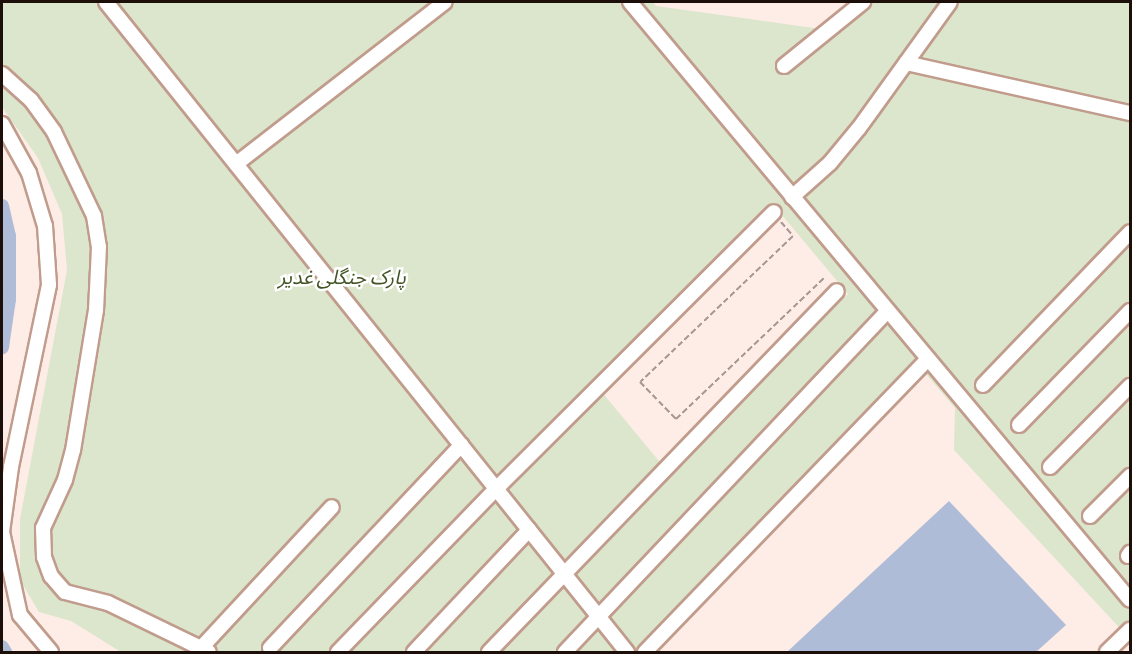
<!DOCTYPE html>
<html>
<head>
<meta charset="utf-8">
<style>
	body { margin:0 }
	#map { position:relative; width:1132px; height:654px; overflow:hidden; background:#fdede6; font-family:Bitter,"Noto Sans Arabic",serif }
	div>[style] { position:absolute }
	.green>* { inset:0; background:#dbe6cc }
	.water>* { inset:0; background:#aebcd8 }
	.canal>* { height:14px; margin:-7px; padding:0 7px; transform-origin:7px; border-radius:7px; background:#aebcd8 }
	.path>* { height:2px; margin-top:-1px; transform-origin:0; background:repeating-linear-gradient(90deg,#a5968f 0 6px,transparent 0 9px) }
	.roads { filter:drop-shadow(2px 0 #c19c8c) drop-shadow(-2px 0 #c19c8c) drop-shadow(0 2px #c19c8c) drop-shadow(0 -2px #c19c8c) }
	.minor>* { height:14px; margin:-7px; padding:0 7px; transform-origin:7px; border-radius:7px; background:#fff }
	span { translate:-50% -50%; white-space:nowrap; text-align:center; line-height:1.15; -webkit-text-stroke:5px #fff; paint-order:stroke }
	.park-label { font-size:20px; color:#435425; font-style:italic }
	.frame { position:absolute; inset:0; border:3px solid #1c0f09; pointer-events:none }
</style>
</head>
<body>
<div id="map">
	<div class="green">
		<div style="clip-path:polygon(evenodd,2px 2px,653px 2px,656px 6px,842px 32px,871px 2px,1130px 2px,1130px 639px,954px 450px,955px 408px,926px 374px,647px 652px,121px 652px,71px 621px,39px 612px,20px 580px,20px 519px,67px 270px,62px 214px,38px 158px,2px 107px,2px 2px,781px 214px,848px 294px,668px 472px,596px 385px,781px 214px)"></div>
	</div>
	<div class="water">
		<div style="clip-path:polygon(949px 501px,1066px 625px,1036px 652px,787px 652px)"></div>
	</div>
	<div class="canal">
		<div style="left:2px;top:206px;width:31px;rotate:77deg"></div>
		<div style="left:9px;top:236px;width:63px;rotate:90deg"></div>
		<div style="left:9px;top:299px;width:49px;rotate:98.3deg"></div>
		<div style="left:2px;top:647px;width:6px;rotate:59deg"></div>
	</div>
	<div class="path">
		<div style="left:781px;top:222px;width:18px;rotate:49deg"></div>
		<div style="left:793px;top:236px;width:211px;rotate:136.3deg"></div>
		<div style="left:640px;top:382px;width:52px;rotate:45.8deg"></div>
		<div style="left:676px;top:419px;width:204px;rotate:-43.6deg"></div>
	</div>
	<div class="roads">
		<div class="minor">
			<div style="left:106px;top:2px;width:833px;rotate:51.29deg"></div>
			<div style="left:630px;top:2px;width:779px;rotate:50.1deg"></div>
			<div style="left:906px;top:63px;width:230px;rotate:12.6deg"></div>
			<div style="left:784px;top:66px;width:102px;rotate:-39deg"></div>
			<div style="left:2px;top:74px;width:39px;rotate:42deg"></div>
			<div style="left:31px;top:100px;width:39px;rotate:54deg"></div>
			<div style="left:54px;top:132px;width:93px;rotate:64.5deg"></div>
			<div style="left:94px;top:216px;width:31px;rotate:81deg"></div>
			<div style="left:99px;top:247px;width:63px;rotate:92.7deg"></div>
			<div style="left:96px;top:310px;width:142px;rotate:99.3deg"></div>
			<div style="left:73px;top:450px;width:31px;rotate:105deg"></div>
			<div style="left:65px;top:480px;width:53px;rotate:114.6deg"></div>
			<div style="left:43px;top:528px;width:29px;rotate:88deg"></div>
			<div style="left:44px;top:557px;width:20px;rotate:70deg"></div>
			<div style="left:51px;top:576px;width:21px;rotate:49deg"></div>
			<div style="left:65px;top:592px;width:44px;rotate:14.3deg"></div>
			<div style="left:108px;top:603px;width:112px;rotate:25.9deg"></div>
			<div style="left:2px;top:124px;width:56px;rotate:61.1deg"></div>
			<div style="left:29px;top:173px;width:55px;rotate:73.2deg"></div>
			<div style="left:45px;top:226px;width:59px;rotate:86.1deg"></div>
			<div style="left:49px;top:285px;width:186px;rotate:101.8deg"></div>
			<div style="left:11px;top:467px;width:66px;rotate:97.9deg"></div>
			<div style="left:2px;top:532px;width:85px;rotate:77.8deg"></div>
			<div style="left:20px;top:615px;width:48px;rotate:50deg"></div>
			<div style="left:236px;top:164px;width:264px;rotate:-37.8deg"></div>
			<div style="left:792px;top:197px;width:51px;rotate:-41.8deg"></div>
			<div style="left:830px;top:163px;width:45px;rotate:-50.4deg"></div>
			<div style="left:859px;top:128px;width:155px;rotate:-54.2deg"></div>
			<div style="left:983px;top:385px;width:212px;rotate:-46.1deg"></div>
			<div style="left:1019px;top:425px;width:159px;rotate:-45.8deg"></div>
			<div style="left:1050px;top:467px;width:114px;rotate:-45.4deg"></div>
			<div style="left:1090px;top:516px;width:57px;rotate:-45deg"></div>
			<div style="left:1128px;top:556px;width:4px;rotate:-56deg"></div>
			<div style="left:201px;top:648px;width:192px;rotate:-47.1deg"></div>
			<div style="left:270px;top:648px;width:279px;rotate:-46.7deg"></div>
			<div style="left:338px;top:652px;width:227px;rotate:-45.9deg"></div>
			<div style="left:496px;top:489px;width:392px;rotate:-44.9deg"></div>
			<div style="left:414px;top:652px;width:168px;rotate:-46.7deg"></div>
			<div style="left:489px;top:652px;width:501px;rotate:-46.05deg"></div>
			<div style="left:565px;top:652px;width:469px;rotate:-46.6deg"></div>
			<div style="left:645px;top:652px;width:406px;rotate:-46deg"></div>
			<div style="left:1107px;top:652px;width:32px;rotate:-44deg"></div>
		</div>
	</div>
	<div class="park-label">
		<span style="left:342px;top:277px">پارک جنگلی غدیر</span>
	</div>
	<div class="frame"></div>
</div>
</body>
</html>
